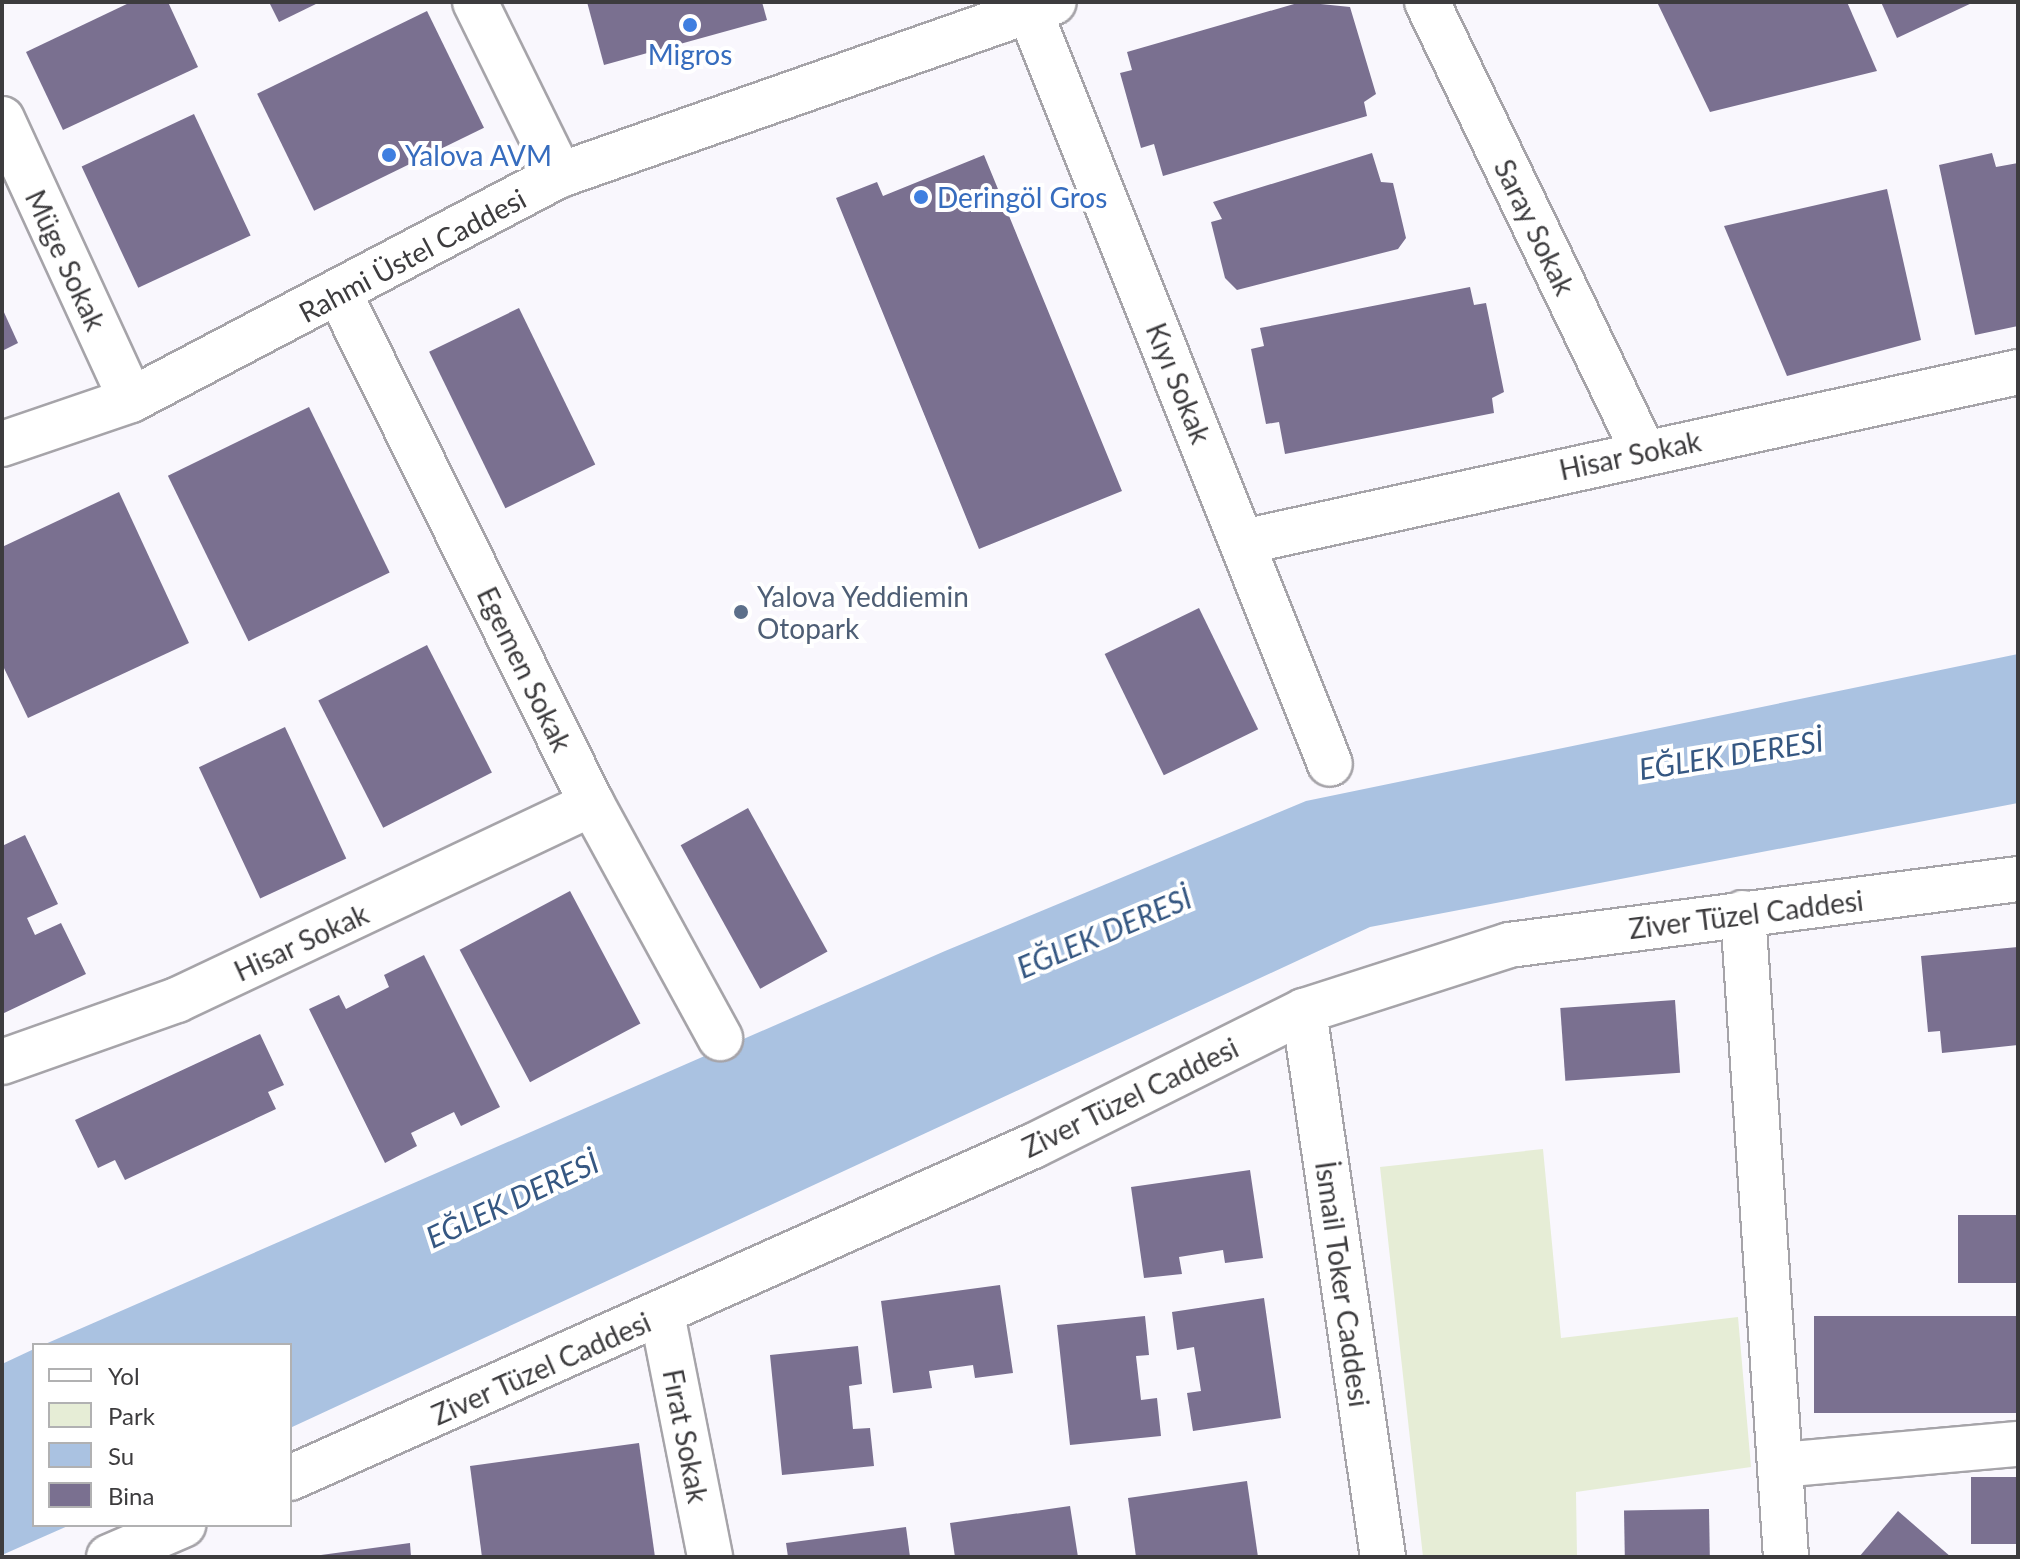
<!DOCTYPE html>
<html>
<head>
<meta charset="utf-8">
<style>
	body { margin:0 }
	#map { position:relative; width:2020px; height:1559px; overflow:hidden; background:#f9f7fd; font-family:Lato,sans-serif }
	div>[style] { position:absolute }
	.green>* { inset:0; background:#e6edd6 }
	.water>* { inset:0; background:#aac2e1 }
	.building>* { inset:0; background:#7a7090; transform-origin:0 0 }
	.roads { filter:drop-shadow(2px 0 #a6a4a9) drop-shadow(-2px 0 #a6a4a9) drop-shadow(0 2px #a6a4a9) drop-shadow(0 -2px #a6a4a9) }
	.minor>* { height:44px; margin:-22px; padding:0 22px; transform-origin:22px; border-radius:22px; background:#fff }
	.dots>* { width:22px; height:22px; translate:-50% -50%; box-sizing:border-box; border:4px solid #fff; border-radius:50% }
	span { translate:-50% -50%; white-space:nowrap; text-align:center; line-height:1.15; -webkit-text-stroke:8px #fff; paint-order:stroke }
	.shop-label { font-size:28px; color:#366cbe }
	.left { translate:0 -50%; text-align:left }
	.street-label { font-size:28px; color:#3d3c3e }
	.service-label { font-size:28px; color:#4e5e75 }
	.water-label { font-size:30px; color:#355782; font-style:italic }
	.frame { position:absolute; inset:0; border:4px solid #3d3c3e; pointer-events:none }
	.legend { position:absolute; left:32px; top:1343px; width:260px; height:184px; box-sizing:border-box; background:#fff; border:2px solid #b1b1b2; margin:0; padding:10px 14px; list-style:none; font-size:24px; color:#3d3c3e }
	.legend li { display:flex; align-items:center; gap:16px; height:40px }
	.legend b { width:40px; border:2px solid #b1b1b2 }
</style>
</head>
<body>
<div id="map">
	<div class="green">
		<div style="clip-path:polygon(1543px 1149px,1561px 1338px,1738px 1317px,1751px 1467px,1576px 1492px,1577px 1557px,1423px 1557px,1380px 1167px)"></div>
	</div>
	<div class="water">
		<div style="clip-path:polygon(2018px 654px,2018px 803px,1370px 927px,290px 1428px,290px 1345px,43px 1345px,945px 951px,1306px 801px)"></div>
		<div style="clip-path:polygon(34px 1349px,34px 1525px,70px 1525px,2px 1555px,2px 1364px)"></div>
	</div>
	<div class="building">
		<div style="clip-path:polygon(131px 2px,168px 2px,198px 67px,63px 130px,26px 52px)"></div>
		<div style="clip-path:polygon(269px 2px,320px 2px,279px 22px)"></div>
		<div style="clip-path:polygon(587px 2px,762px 2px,767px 20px,604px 65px)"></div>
		<div style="clip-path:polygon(1301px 2px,1350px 7px,1376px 94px,1364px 102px,1367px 116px,1163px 176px,1154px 144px,1141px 148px,1120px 73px,1132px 70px,1127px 52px)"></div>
		<div style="clip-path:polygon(1657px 2px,1847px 2px,1877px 71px,1710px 112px)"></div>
		<div style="clip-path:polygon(1881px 2px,1974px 2px,1897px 38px)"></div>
		<div style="left:427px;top:11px;width:130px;height:189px;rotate:64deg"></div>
		<div style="left:194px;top:114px;width:134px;height:124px;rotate:65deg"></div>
		<div style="clip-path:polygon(1372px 153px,1381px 182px,1393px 183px,1406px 238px,1398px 249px,1237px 290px,1225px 278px,1211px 222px,1222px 219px,1213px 202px)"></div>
		<div style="clip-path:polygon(1992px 153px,1996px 167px,2018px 163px,2018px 326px,1975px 335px,1939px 165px)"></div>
		<div style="clip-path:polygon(984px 155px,1122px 491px,979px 549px,836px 198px,877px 182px,883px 196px)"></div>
		<div style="clip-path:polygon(1887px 189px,1921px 340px,1787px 376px,1724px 226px)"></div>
		<div style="clip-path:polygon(1470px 287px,1474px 305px,1486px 303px,1504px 392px,1492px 398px,1494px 413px,1285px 454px,1279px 422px,1266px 424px,1251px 349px,1264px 346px,1260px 328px)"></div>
		<div style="clip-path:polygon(2px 308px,18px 343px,2px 351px)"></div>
		<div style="left:519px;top:308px;width:174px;height:100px;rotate:64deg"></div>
		<div style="left:309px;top:407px;width:184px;height:157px;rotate:64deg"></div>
		<div style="clip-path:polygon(119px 492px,189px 643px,28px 718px,2px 664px,2px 547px)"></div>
		<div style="left:1199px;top:608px;width:135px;height:105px;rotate:64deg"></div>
		<div style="left:427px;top:645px;width:143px;height:122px;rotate:63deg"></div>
		<div style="left:285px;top:727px;width:145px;height:95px;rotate:65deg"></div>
		<div style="left:748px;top:808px;width:164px;height:77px;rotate:61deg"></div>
		<div style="clip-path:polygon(25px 835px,58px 904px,27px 918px,35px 935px,61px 923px,86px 974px,2px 1014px,2px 846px)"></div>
		<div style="left:570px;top:891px;width:150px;height:125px;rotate:62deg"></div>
		<div style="clip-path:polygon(2018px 947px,2018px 1045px,1942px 1053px,1940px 1031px,1928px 1032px,1921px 956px)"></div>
		<div style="clip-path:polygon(424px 955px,500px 1107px,461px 1126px,454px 1112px,411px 1133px,417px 1146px,385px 1163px,309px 1009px,339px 995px,346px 1009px,389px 987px,384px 975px)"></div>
		<div style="left:1675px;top:1000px;width:73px;height:115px;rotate:86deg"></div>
		<div style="clip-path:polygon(260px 1034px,284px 1085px,268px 1092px,276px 1109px,125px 1180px,115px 1160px,98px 1168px,75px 1120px)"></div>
		<div style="clip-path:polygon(1250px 1170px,1263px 1258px,1225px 1263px,1223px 1250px,1179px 1257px,1182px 1274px,1144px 1278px,1131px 1187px)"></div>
		<div style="left:2018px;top:1215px;width:68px;height:60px;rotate:90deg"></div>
		<div style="clip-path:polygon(1000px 1285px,1013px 1373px,975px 1378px,973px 1365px,929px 1371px,932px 1388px,893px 1393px,881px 1301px)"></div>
		<div style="clip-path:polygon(1264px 1298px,1281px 1418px,1193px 1431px,1187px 1393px,1201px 1391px,1194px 1347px,1177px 1350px,1172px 1312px)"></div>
		<div style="clip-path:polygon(1145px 1316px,1149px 1355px,1136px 1356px,1141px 1400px,1157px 1398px,1161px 1436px,1070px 1445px,1057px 1325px)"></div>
		<div style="left:2018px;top:1316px;width:97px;height:204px;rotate:90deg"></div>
		<div style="clip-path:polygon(858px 1346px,862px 1384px,849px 1386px,853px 1429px,870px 1428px,874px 1466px,782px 1475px,770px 1355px)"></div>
		<div style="clip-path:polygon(639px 1443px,655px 1557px,482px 1557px,470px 1466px)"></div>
		<div style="left:2018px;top:1477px;width:67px;height:47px;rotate:90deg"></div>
		<div style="clip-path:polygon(1247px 1481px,1258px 1557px,1136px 1557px,1128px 1498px)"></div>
		<div style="clip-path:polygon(1070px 1506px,1078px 1557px,955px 1557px,950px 1523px)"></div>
		<div style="left:1709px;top:1509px;width:48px;height:85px;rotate:89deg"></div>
		<div style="clip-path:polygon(1898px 1511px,1951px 1557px,1859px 1557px)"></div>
		<div style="clip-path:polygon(906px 1527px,910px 1557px,788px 1557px,786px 1543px)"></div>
		<div style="clip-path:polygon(410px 1543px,411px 1557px,321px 1557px,321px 1555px)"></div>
	</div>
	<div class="roads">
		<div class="minor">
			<div style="left:475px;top:2px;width:193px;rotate:63.8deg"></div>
			<div style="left:1026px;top:2px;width:820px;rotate:68.25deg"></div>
			<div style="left:1427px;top:2px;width:498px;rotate:64.3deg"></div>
			<div style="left:2px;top:119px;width:309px;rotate:65.3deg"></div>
			<div style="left:340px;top:295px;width:568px;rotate:63.66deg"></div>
			<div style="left:592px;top:804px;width:267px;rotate:61.3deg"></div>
			<div style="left:2px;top:444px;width:136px;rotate:-18.8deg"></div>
			<div style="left:131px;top:400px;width:484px;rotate:-27.7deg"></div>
			<div style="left:560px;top:175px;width:523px;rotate:-19.3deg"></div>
			<div style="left:1243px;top:542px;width:793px;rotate:-12.37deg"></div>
			<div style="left:1743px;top:913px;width:645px;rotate:86.18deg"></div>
			<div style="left:1304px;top:1011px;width:552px;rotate:81.77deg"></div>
			<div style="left:2px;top:1062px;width:186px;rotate:-19.5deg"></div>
			<div style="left:177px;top:1000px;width:459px;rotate:-25.3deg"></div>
			<div style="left:662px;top:1314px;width:248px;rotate:78.8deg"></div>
			<div style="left:1781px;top:1465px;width:238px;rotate:-5.1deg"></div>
			<div style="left:290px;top:1478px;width:814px;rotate:-24.08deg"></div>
			<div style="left:1033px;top:1146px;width:303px;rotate:-26.5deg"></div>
			<div style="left:1304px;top:1011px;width:215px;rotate:-17.8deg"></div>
			<div style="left:1509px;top:945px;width:513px;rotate:-7.39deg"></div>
			<div style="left:109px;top:1557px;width:81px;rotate:-23.4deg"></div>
		</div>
	</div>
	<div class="dots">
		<div style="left:690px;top:25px;background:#3f7fe0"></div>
		<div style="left:389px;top:155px;background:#3f7fe0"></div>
		<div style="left:921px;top:197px;background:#3f7fe0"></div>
		<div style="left:741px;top:612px;background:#5c6f8a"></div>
	</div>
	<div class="shop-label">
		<span style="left:690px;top:54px">Migros</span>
		<span class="left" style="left:405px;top:155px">Yalova AVM</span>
		<span class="left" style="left:937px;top:197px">Deringöl Gros</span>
	</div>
	<div class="street-label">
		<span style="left:1535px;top:227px;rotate:64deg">Saray Sokak</span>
		<span style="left:412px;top:255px;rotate:-28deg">Rahmi Üstel Caddesi</span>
		<span style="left:66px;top:260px;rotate:65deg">Müge Sokak</span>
		<span style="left:1179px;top:383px;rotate:68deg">Kıyı Sokak</span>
		<span style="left:1630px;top:455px;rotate:-12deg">Hisar Sokak</span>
		<span style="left:525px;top:669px;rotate:64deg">Egemen Sokak</span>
		<span style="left:1746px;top:914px;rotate:-7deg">Ziver Tüzel Caddesi</span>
		<span style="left:301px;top:942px;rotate:-25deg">Hisar Sokak</span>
		<span style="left:1130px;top:1097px;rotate:-26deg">Ziver Tüzel Caddesi</span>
		<span style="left:1343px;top:1284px;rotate:82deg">İsmail Toker Caddesi</span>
		<span style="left:541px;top:1368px;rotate:-24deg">Ziver Tüzel Caddesi</span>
		<span style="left:686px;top:1436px;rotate:79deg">Fırat Sokak</span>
	</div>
	<div class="service-label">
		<span class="left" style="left:757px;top:612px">Yalova Yeddiemin<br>Otopark</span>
	</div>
	<div class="water-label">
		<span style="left:1731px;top:754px;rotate:-9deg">EĞLEK DERESİ</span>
		<span style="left:1104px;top:932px;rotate:-23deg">EĞLEK DERESİ</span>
		<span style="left:512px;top:1199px;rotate:-25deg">EĞLEK DERESİ</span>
	</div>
	<div class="frame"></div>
	<ul class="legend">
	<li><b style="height:10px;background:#fff"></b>Yol</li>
	<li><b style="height:22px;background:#e6edd6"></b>Park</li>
	<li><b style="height:22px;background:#aac2e1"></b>Su</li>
	<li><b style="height:22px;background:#7a7090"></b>Bina</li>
	</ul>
</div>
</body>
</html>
